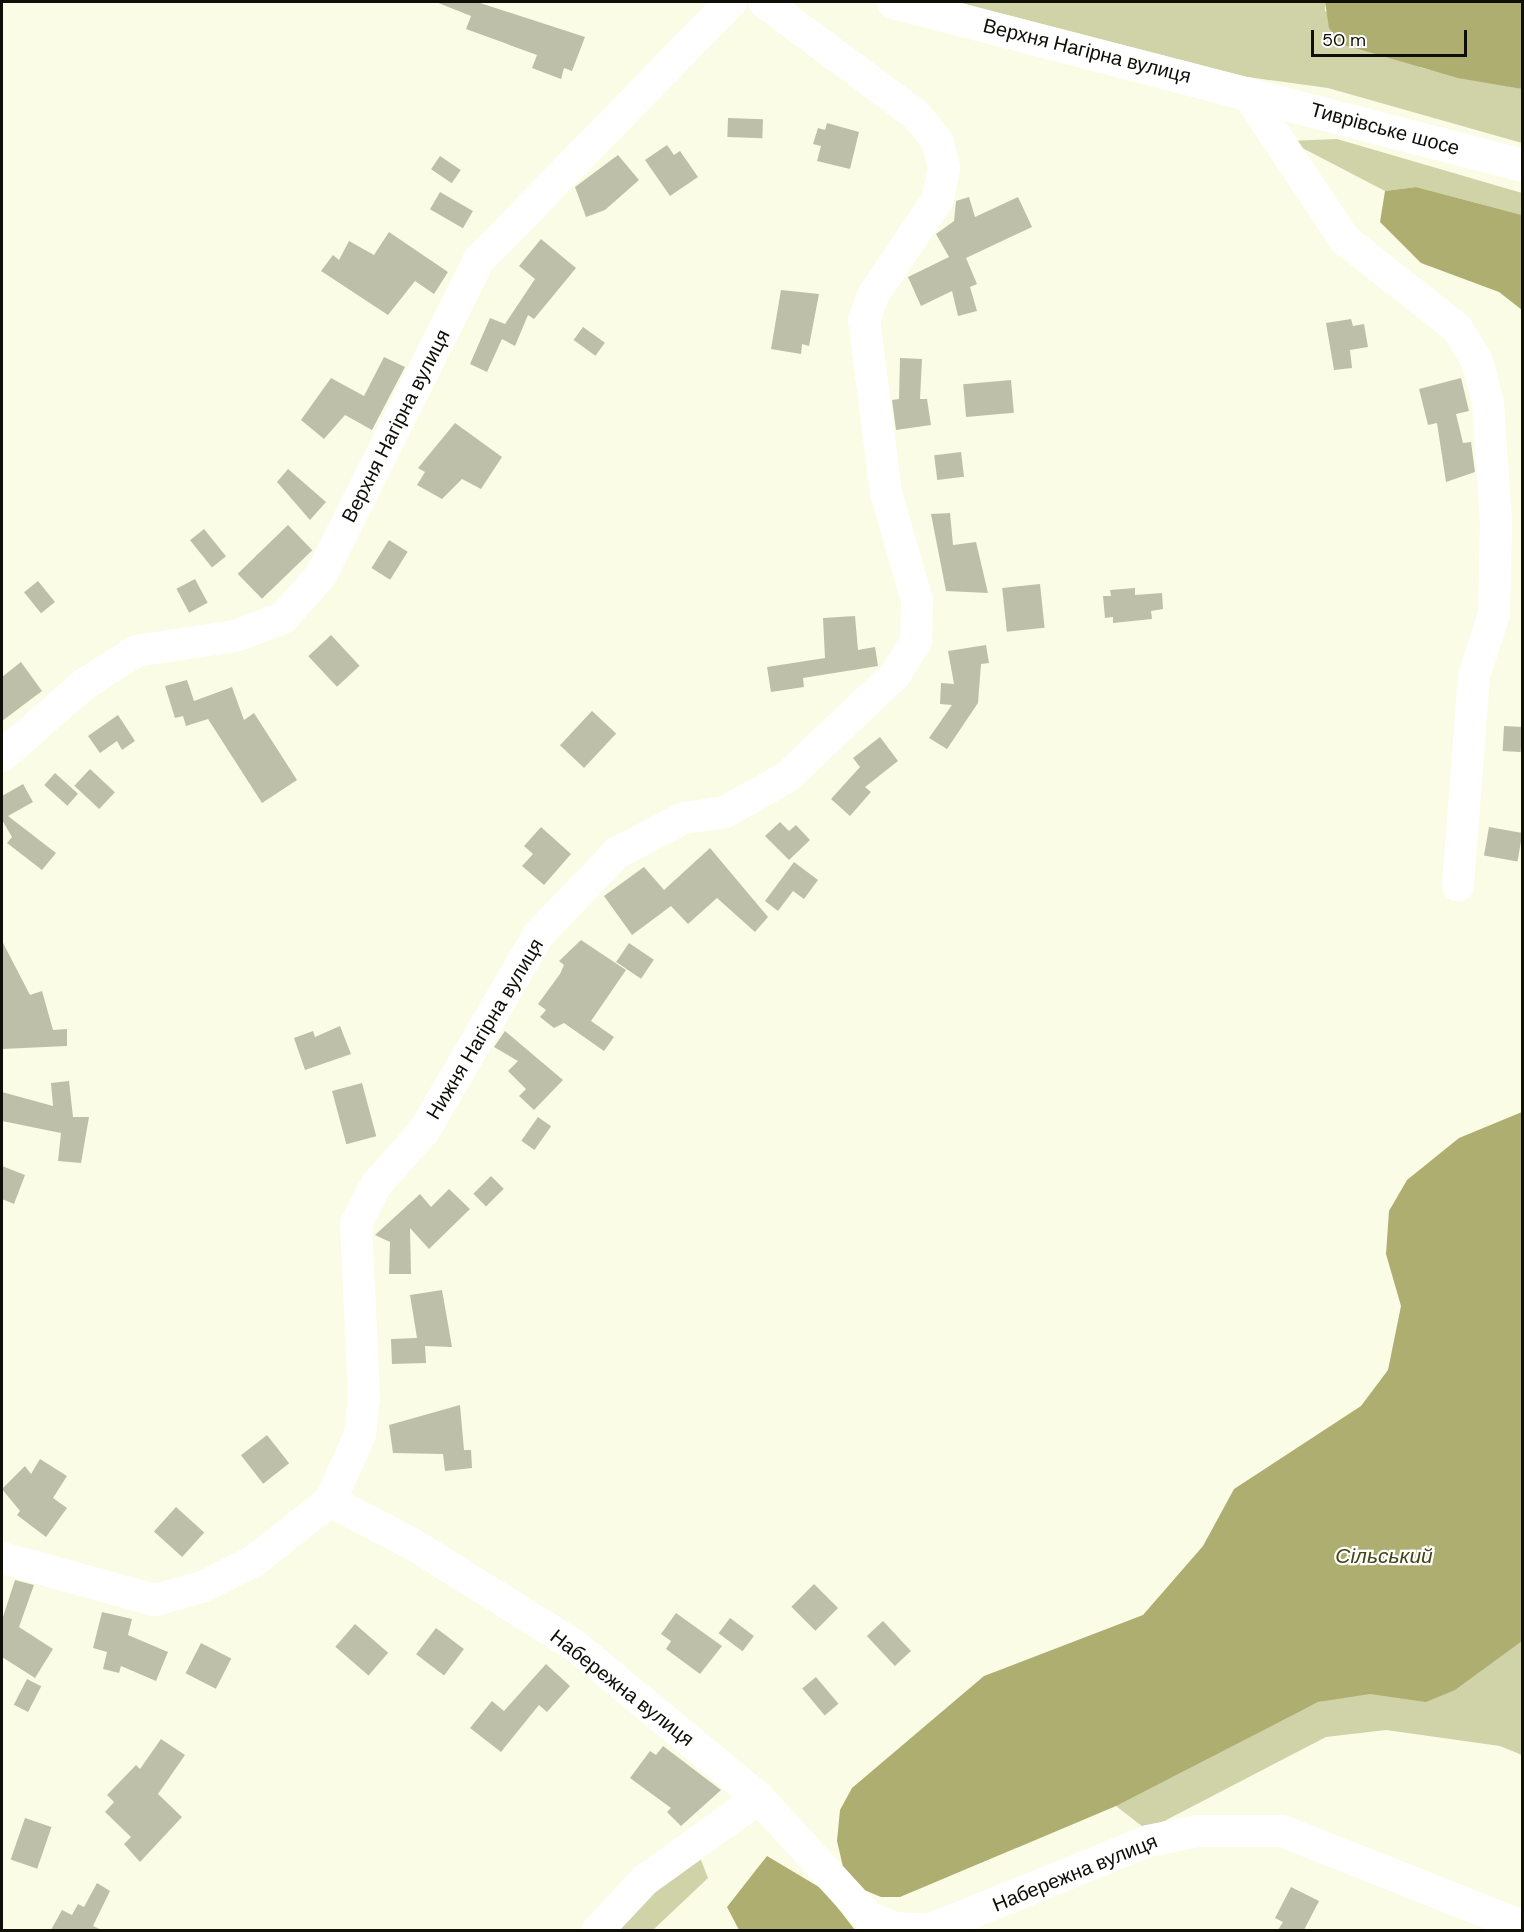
<!DOCTYPE html>
<html>
<head>
<meta charset="utf-8">
<style>
	body { margin:0 }
	#map { position:relative; width:1524px; height:1932px; overflow:hidden; background:#fbfce5; font-family:"DM Sans",sans-serif }
	div>[style] { position:absolute }
	.green>* { inset:0; background:#d0d2a7 }
	.water>* { inset:0; background:#adae70 }
	.building>* { inset:0; background:#bebfa9; transform-origin:0 0 }
	.minor>* { height:32px; margin:-16px; padding:0 16px; transform-origin:16px; border-radius:16px; background:#fff }
	.major>* { height:33px; margin:-16.5px; padding:0 16.5px; transform-origin:16.5px; border-radius:16.5px; background:#fff }
	span { translate:-50% -50%; white-space:nowrap; text-align:center; line-height:1.15; -webkit-text-stroke:4.5px #fff; paint-order:stroke }
	.street-label { font-size:20px; color:#0f0f07 }
	.water-label { font-size:21px; color:#454515; font-style:italic }
	.frame { position:absolute; inset:0; border:3px solid #0f0f07; pointer-events:none }
	.scale { position:absolute; left:1311px; top:30px; width:156px; height:27px; box-sizing:border-box; border:3px solid #0f0f07; border-top:0; padding-left:8px; font-size:18px; line-height:21px; white-space:nowrap; color:#0f0f07; -webkit-text-stroke:4px #fff; paint-order:stroke }
</style>
</head>
<body>
<div id="map">
	<div class="green">
		<div style="clip-path:polygon(957px 2px,1325px 2px,1325px 11px,1422px 68px,1522px 89px,1522px 143px,1328px 88px,1247px 77px)"></div>
		<div style="clip-path:polygon(1337px 139px,1522px 193px,1522px 215px,1416px 187px,1385px 191px,1289px 141px)"></div>
		<div style="clip-path:polygon(1522px 1595px,1522px 1755px,1500px 1746px,1386px 1730px,1326px 1737px,1147px 1830px,1116px 1806px,1153px 1782px,1318px 1702px,1345px 1694px)"></div>
		<div style="clip-path:polygon(694px 1842px,708px 1878px,653px 1930px,598px 1930px)"></div>
	</div>
	<div class="water">
		<div style="clip-path:polygon(1325px 2px,1522px 2px,1522px 89px,1458px 78px,1341px 44px,1329px 28px)"></div>
		<div style="clip-path:polygon(1416px 187px,1522px 215px,1522px 310px,1499px 292px,1421px 263px,1380px 222px,1385px 191px)"></div>
		<div style="clip-path:polygon(1522px 1112px,1522px 1641px,1455px 1690px,1426px 1702px,1370px 1694px,1318px 1702px,1116px 1806px,900px 1897px,881px 1897px,862px 1889px,844px 1871px,837px 1841px,840px 1810px,852px 1788px,984px 1676px,1143px 1615px,1203px 1546px,1234px 1489px,1361px 1406px,1388px 1370px,1401px 1306px,1386px 1254px,1389px 1211px,1407px 1180px,1459px 1138px)"></div>
		<div style="clip-path:polygon(767px 1856px,824px 1890px,855px 1930px,739px 1930px,727px 1907px)"></div>
	</div>
	<div class="building">
		<div style="clip-path:polygon(436px 2px,477px 2px,585px 37px,572px 71px,564px 68px,561px 79px,532px 68px,537px 55px,466px 29px,471px 16px)"></div>
		<div style="left:728px;top:118px;width:35px;height:19px;rotate:2deg"></div>
		<div style="clip-path:polygon(827px 123px,859px 132px,850px 169px,817px 161px,821px 146px,813px 144px,818px 128px,825px 130px)"></div>
		<div style="clip-path:polygon(667px 145px,674px 155px,680px 151px,698px 177px,670px 196px,645px 160px)"></div>
		<div style="clip-path:polygon(618px 155px,639px 180px,605px 210px,586px 217px,575px 187px)"></div>
		<div style="left:440px;top:156px;width:25px;height:16px;rotate:34deg"></div>
		<div style="left:440px;top:192px;width:38px;height:20px;rotate:30deg"></div>
		<div style="clip-path:polygon(969px 197px,975px 217px,1018px 197px,1032px 227px,966px 258px,977px 284px,970px 287px,977px 311px,958px 316px,952px 291px,921px 306px,908px 277px,949px 257px,936px 234px,954px 221px,956px 201px)"></div>
		<div style="clip-path:polygon(389px 232px,448px 272px,434px 294px,415px 281px,388px 315px,321px 271px,333px 255px,339px 260px,349px 241px,374px 255px)"></div>
		<div style="clip-path:polygon(541px 239px,576px 268px,534px 319px,528px 315px,515px 346px,502px 339px,487px 372px,470px 364px,490px 318px,505px 324px,535px 279px,519px 266px)"></div>
		<div style="clip-path:polygon(781px 290px,819px 294px,809px 346px,802px 344px,801px 354px,771px 349px)"></div>
		<div style="clip-path:polygon(1351px 319px,1353px 326px,1364px 324px,1368px 347px,1350px 350px,1352px 368px,1334px 370px,1326px 323px)"></div>
		<div style="left:583px;top:327px;width:27px;height:16px;rotate:36deg"></div>
		<div style="clip-path:polygon(384px 357px,405px 367px,372px 430px,345px 415px,324px 439px,301px 420px,331px 378px,364px 396px)"></div>
		<div style="clip-path:polygon(900px 358px,922px 359px,920px 399px,927px 399px,931px 425px,896px 430px,892px 400px,899px 399px)"></div>
		<div style="clip-path:polygon(1461px 378px,1469px 411px,1456px 414px,1463px 443px,1471px 442px,1475px 472px,1446px 482px,1437px 423px,1428px 425px,1419px 389px)"></div>
		<div style="left:1011px;top:380px;width:33px;height:48px;rotate:85deg"></div>
		<div style="clip-path:polygon(455px 423px,502px 457px,481px 489px,462px 479px,442px 499px,417px 485px,425px 472px,418px 468px)"></div>
		<div style="left:961px;top:452px;width:25px;height:27px;rotate:83deg"></div>
		<div style="clip-path:polygon(288px 469px,326px 502px,310px 520px,277px 482px)"></div>
		<div style="clip-path:polygon(950px 513px,953px 545px,976px 542px,988px 593px,946px 591px,931px 514px)"></div>
		<div style="left:288px;top:525px;width:35px;height:70px;rotate:46deg"></div>
		<div style="left:204px;top:529px;width:35px;height:18px;rotate:51deg"></div>
		<div style="left:389px;top:540px;width:22px;height:33px;rotate:32deg"></div>
		<div style="left:195px;top:579px;width:27px;height:21px;rotate:62deg"></div>
		<div style="left:38px;top:581px;width:27px;height:18px;rotate:51deg"></div>
		<div style="left:1040px;top:584px;width:44px;height:38px;rotate:84deg"></div>
		<div style="clip-path:polygon(1135px 588px,1135px 595px,1162px 593px,1163px 609px,1151px 611px,1152px 619px,1113px 623px,1113px 617px,1105px 618px,1103px 596px,1111px 596px,1110px 590px)"></div>
		<div style="clip-path:polygon(855px 616px,858px 650px,875px 647px,878px 666px,803px 678px,804px 687px,771px 692px,767px 667px,825px 658px,823px 618px)"></div>
		<div style="left:331px;top:635px;width:42px;height:31px;rotate:47deg"></div>
		<div style="clip-path:polygon(986px 645px,989px 663px,981px 664px,978px 703px,947px 749px,929px 738px,952px 705px,940px 704px,941px 683px,954px 684px,948px 651px)"></div>
		<div style="clip-path:polygon(21px 662px,42px 691px,2px 721px,2px 677px)"></div>
		<div style="clip-path:polygon(187px 680px,194px 701px,232px 687px,244px 720px,254px 713px,297px 780px,262px 803px,208px 719px,186px 726px,183px 716px,175px 718px,165px 686px)"></div>
		<div style="left:592px;top:711px;width:33px;height:47px;rotate:43deg"></div>
		<div style="clip-path:polygon(118px 715px,135px 741px,122px 750px,117px 741px,100px 753px,88px 736px)"></div>
		<div style="left:1504px;top:726px;width:18px;height:25px;rotate:3deg"></div>
		<div style="clip-path:polygon(880px 737px,898px 761px,865px 787px,871px 792px,850px 816px,831px 799px,860px 767px,853px 758px)"></div>
		<div style="left:90px;top:769px;width:34px;height:23px;rotate:43deg"></div>
		<div style="left:55px;top:773px;width:31px;height:16px;rotate:42deg"></div>
		<div style="clip-path:polygon(23px 784px,33px 802px,8px 816px,56px 853px,42px 870px,7px 843px,12px 837px,2px 820px,2px 796px)"></div>
		<div style="clip-path:polygon(780px 822px,789px 831px,796px 825px,810px 840px,789px 860px,765px 836px)"></div>
		<div style="clip-path:polygon(541px 827px,571px 854px,544px 885px,522px 866px,533px 854px,524px 846px)"></div>
		<div style="left:1489px;top:827px;width:34px;height:29px;rotate:10deg"></div>
		<div style="clip-path:polygon(710px 848px,768px 917px,755px 932px,717px 898px,688px 924px,671px 906px,632px 935px,604px 896px,644px 867px,664px 890px)"></div>
		<div style="clip-path:polygon(794px 862px,818px 880px,804px 899px,793px 891px,778px 911px,765px 901px)"></div>
		<div style="clip-path:polygon(581px 940px,626px 970px,591px 1021px,614px 1037px,604px 1051px,564px 1023px,554px 1028px,540px 1017px,546px 1010px,538px 1004px,560px 974px,564px 965px,559px 961px)"></div>
		<div style="clip-path:polygon(2px 941px,30px 995px,42px 991px,53px 1030px,67px 1029px,67px 1046px,2px 1049px)"></div>
		<div style="left:629px;top:943px;width:30px;height:23px;rotate:34deg"></div>
		<div style="clip-path:polygon(340px 1026px,351px 1054px,305px 1070px,294px 1038px,313px 1031px,315px 1037px)"></div>
		<div style="clip-path:polygon(505px 1031px,563px 1080px,534px 1110px,519px 1096px,526px 1089px,508px 1071px,518px 1061px,494px 1047px)"></div>
		<div style="clip-path:polygon(69px 1081px,73px 1117px,89px 1117px,81px 1163px,58px 1161px,61px 1133px,2px 1121px,2px 1092px,53px 1106px,51px 1083px)"></div>
		<div style="left:362px;top:1083px;width:55px;height:31px;rotate:75deg"></div>
		<div style="left:538px;top:1117px;width:16px;height:29px;rotate:35deg"></div>
		<div style="clip-path:polygon(2px 1166px,25px 1175px,14px 1204px,2px 1199px)"></div>
		<div style="left:491px;top:1176px;width:18px;height:25px;rotate:45deg"></div>
		<div style="clip-path:polygon(449px 1189px,470px 1209px,429px 1249px,410px 1228px,411px 1274px,389px 1274px,390px 1242px,375px 1235px,420px 1194px,431px 1207px)"></div>
		<div style="clip-path:polygon(442px 1290px,452px 1347px,425px 1346px,426px 1363px,392px 1364px,391px 1339px,417px 1338px,410px 1295px)"></div>
		<div style="clip-path:polygon(460px 1405px,464px 1450px,471px 1450px,472px 1468px,445px 1471px,443px 1454px,393px 1453px,389px 1425px)"></div>
		<div style="left:267px;top:1435px;width:36px;height:33px;rotate:52deg"></div>
		<div style="clip-path:polygon(40px 1459px,67px 1476px,53px 1498px,67px 1508px,46px 1537px,17px 1515px,20px 1511px,2px 1489px,25px 1466px,31px 1474px)"></div>
		<div style="left:176px;top:1507px;width:38px;height:33px;rotate:42deg"></div>
		<div style="clip-path:polygon(15px 1580px,34px 1585px,19px 1627px,53px 1649px,35px 1678px,2px 1657px,2px 1620px)"></div>
		<div style="left:814px;top:1584px;width:34px;height:32px;rotate:45deg"></div>
		<div style="clip-path:polygon(102px 1612px,132px 1619px,128px 1635px,168px 1652px,156px 1681px,121px 1666px,119px 1673px,103px 1669px,107px 1652px,93px 1648px)"></div>
		<div style="clip-path:polygon(676px 1613px,722px 1646px,700px 1674px,666px 1649px,671px 1641px,661px 1634px)"></div>
		<div style="left:730px;top:1618px;width:30px;height:19px;rotate:37deg"></div>
		<div style="left:883px;top:1621px;width:41px;height:22px;rotate:47deg"></div>
		<div style="left:355px;top:1624px;width:44px;height:30px;rotate:41deg"></div>
		<div style="left:436px;top:1628px;width:35px;height:33px;rotate:37deg"></div>
		<div style="left:201px;top:1643px;width:34px;height:34px;rotate:27deg"></div>
		<div style="clip-path:polygon(546px 1664px,570px 1686px,547px 1712px,539px 1705px,501px 1752px,470px 1728px,492px 1701px,504px 1711px)"></div>
		<div style="left:816px;top:1677px;width:35px;height:18px;rotate:50deg"></div>
		<div style="left:27px;top:1679px;width:16px;height:29px;rotate:27deg"></div>
		<div style="clip-path:polygon(161px 1739px,185px 1755px,158px 1794px,182px 1817px,140px 1862px,124px 1844px,131px 1837px,105px 1812px,114px 1802px,107px 1795px,136px 1765px,140px 1769px)"></div>
		<div style="clip-path:polygon(663px 1746px,721px 1790px,681px 1826px,667px 1812px,671px 1808px,630px 1778px,650px 1751px,656px 1755px)"></div>
		<div style="left:25px;top:1818px;width:28px;height:44px;rotate:19deg"></div>
		<div style="clip-path:polygon(97px 1883px,110px 1891px,93px 1926px,102px 1930px,51px 1930px,62px 1910px,72px 1915px,78px 1904px,84px 1907px)"></div>
		<div style="clip-path:polygon(1291px 1887px,1319px 1901px,1304px 1930px,1278px 1930px,1283px 1922px,1275px 1918px)"></div>
	</div>
	<div class="minor">
		<div style="left:1247px;top:93px;width:177px;rotate:56.3deg"></div>
		<div style="left:1345px;top:240px;width:142px;rotate:38.2deg"></div>
		<div style="left:1457px;top:328px;width:39px;rotate:59deg"></div>
		<div style="left:1477px;top:361px;width:42px;rotate:75deg"></div>
		<div style="left:1488px;top:402px;width:119px;rotate:86.2deg"></div>
		<div style="left:1496px;top:521px;width:93px;rotate:91.2deg"></div>
		<div style="left:1494px;top:614px;width:65px;rotate:107.9deg"></div>
		<div style="left:1474px;top:676px;width:210px;rotate:94.4deg"></div>
		<div style="left:2px;top:756px;width:111px;rotate:-41deg"></div>
		<div style="left:86px;top:683px;width:59px;rotate:-32.6deg"></div>
		<div style="left:136px;top:651px;width:100px;rotate:-8.6deg"></div>
		<div style="left:235px;top:636px;width:51px;rotate:-20.6deg"></div>
		<div style="left:283px;top:618px;width:57px;rotate:-48.5deg"></div>
		<div style="left:321px;top:575px;width:352px;rotate:-63.4deg"></div>
		<div style="left:479px;top:260px;width:361px;rotate:-45.7deg"></div>
		<div style="left:330px;top:1501px;width:95px;rotate:27.6deg"></div>
		<div style="left:414px;top:1545px;width:189px;rotate:32deg"></div>
		<div style="left:574px;top:1645px;width:240px;rotate:39.6deg"></div>
		<div style="left:759px;top:1798px;width:160px;rotate:47.5deg"></div>
		<div style="left:867px;top:1916px;width:30px;rotate:24deg"></div>
		<div style="left:894px;top:1928px;width:35px;rotate:3deg"></div>
		<div style="left:929px;top:1930px;width:236px;rotate:-22.1deg"></div>
		<div style="left:1148px;top:1841px;width:51px;rotate:-11.3deg"></div>
		<div style="left:1198px;top:1831px;width:84px"></div>
		<div style="left:1282px;top:1831px;width:258px;rotate:21.6deg"></div>
		<div style="left:2px;top:1558px;width:159px;rotate:15.4deg"></div>
		<div style="left:155px;top:1600px;width:49px;rotate:-15.5deg"></div>
		<div style="left:202px;top:1587px;width:58px;rotate:-26.6deg"></div>
		<div style="left:254px;top:1561px;width:97px;rotate:-38.3deg"></div>
		<div style="left:330px;top:1501px;width:72px;rotate:-65.6deg"></div>
		<div style="left:360px;top:1435px;width:37px;rotate:-84deg"></div>
		<div style="left:364px;top:1398px;width:174px;rotate:-92.6deg"></div>
		<div style="left:356px;top:1224px;width:44px;rotate:-62.9deg"></div>
		<div style="left:376px;top:1185px;width:72px;rotate:-48.4deg"></div>
		<div style="left:424px;top:1131px;width:228px;rotate:-59.7deg"></div>
		<div style="left:539px;top:934px;width:114px;rotate:-46.1deg"></div>
		<div style="left:618px;top:852px;width:74px;rotate:-27.3deg"></div>
		<div style="left:684px;top:818px;width:41px;rotate:-8.3deg"></div>
		<div style="left:725px;top:812px;width:71px;rotate:-29.4deg"></div>
		<div style="left:787px;top:777px;width:149px;rotate:-43.4deg"></div>
		<div style="left:895px;top:675px;width:39px;rotate:-58deg"></div>
		<div style="left:916px;top:642px;width:41px;rotate:-88.6deg"></div>
		<div style="left:917px;top:601px;width:112px;rotate:-106deg"></div>
		<div style="left:886px;top:493px;width:174px;rotate:-97.2deg"></div>
		<div style="left:864px;top:320px;width:27px;rotate:-70deg"></div>
		<div style="left:873px;top:295px;width:116px;rotate:-55.9deg"></div>
		<div style="left:938px;top:199px;width:32px;rotate:-79deg"></div>
		<div style="left:944px;top:168px;width:27px;rotate:-103deg"></div>
		<div style="left:938px;top:142px;width:36px;rotate:-129deg"></div>
		<div style="left:915px;top:114px;width:188px;rotate:-143.4deg"></div>
		<div style="left:598px;top:1930px;width:69px;rotate:-46.8deg"></div>
		<div style="left:645px;top:1880px;width:140px;rotate:-35.7deg"></div>
	</div>
	<div class="major">
		<div style="left:893px;top:2px;width:650px;rotate:14.53deg"></div>
	</div>
	<div class="street-label">
		<span style="left:1087px;top:51px;rotate:14deg">Верхня Нагірна вулиця</span>
		<span style="left:1385px;top:129px;rotate:15deg">Тиврівське шосе</span>
		<span style="left:396px;top:426px;rotate:-63deg">Верхня Нагірна вулиця</span>
		<span style="left:485px;top:1029px;rotate:-59deg">Нижня Нагірна вулиця</span>
		<span style="left:622px;top:1688px;rotate:38deg">Набережна вулиця</span>
		<span style="left:1075px;top:1873px;rotate:-22deg">Набережна вулиця</span>
	</div>
	<div class="water-label">
		<span style="left:1384px;top:1556px">Сільський</span>
	</div>
	<div class="frame"></div>
	<div class="scale">50 m</div>
</div>
</body>
</html>
